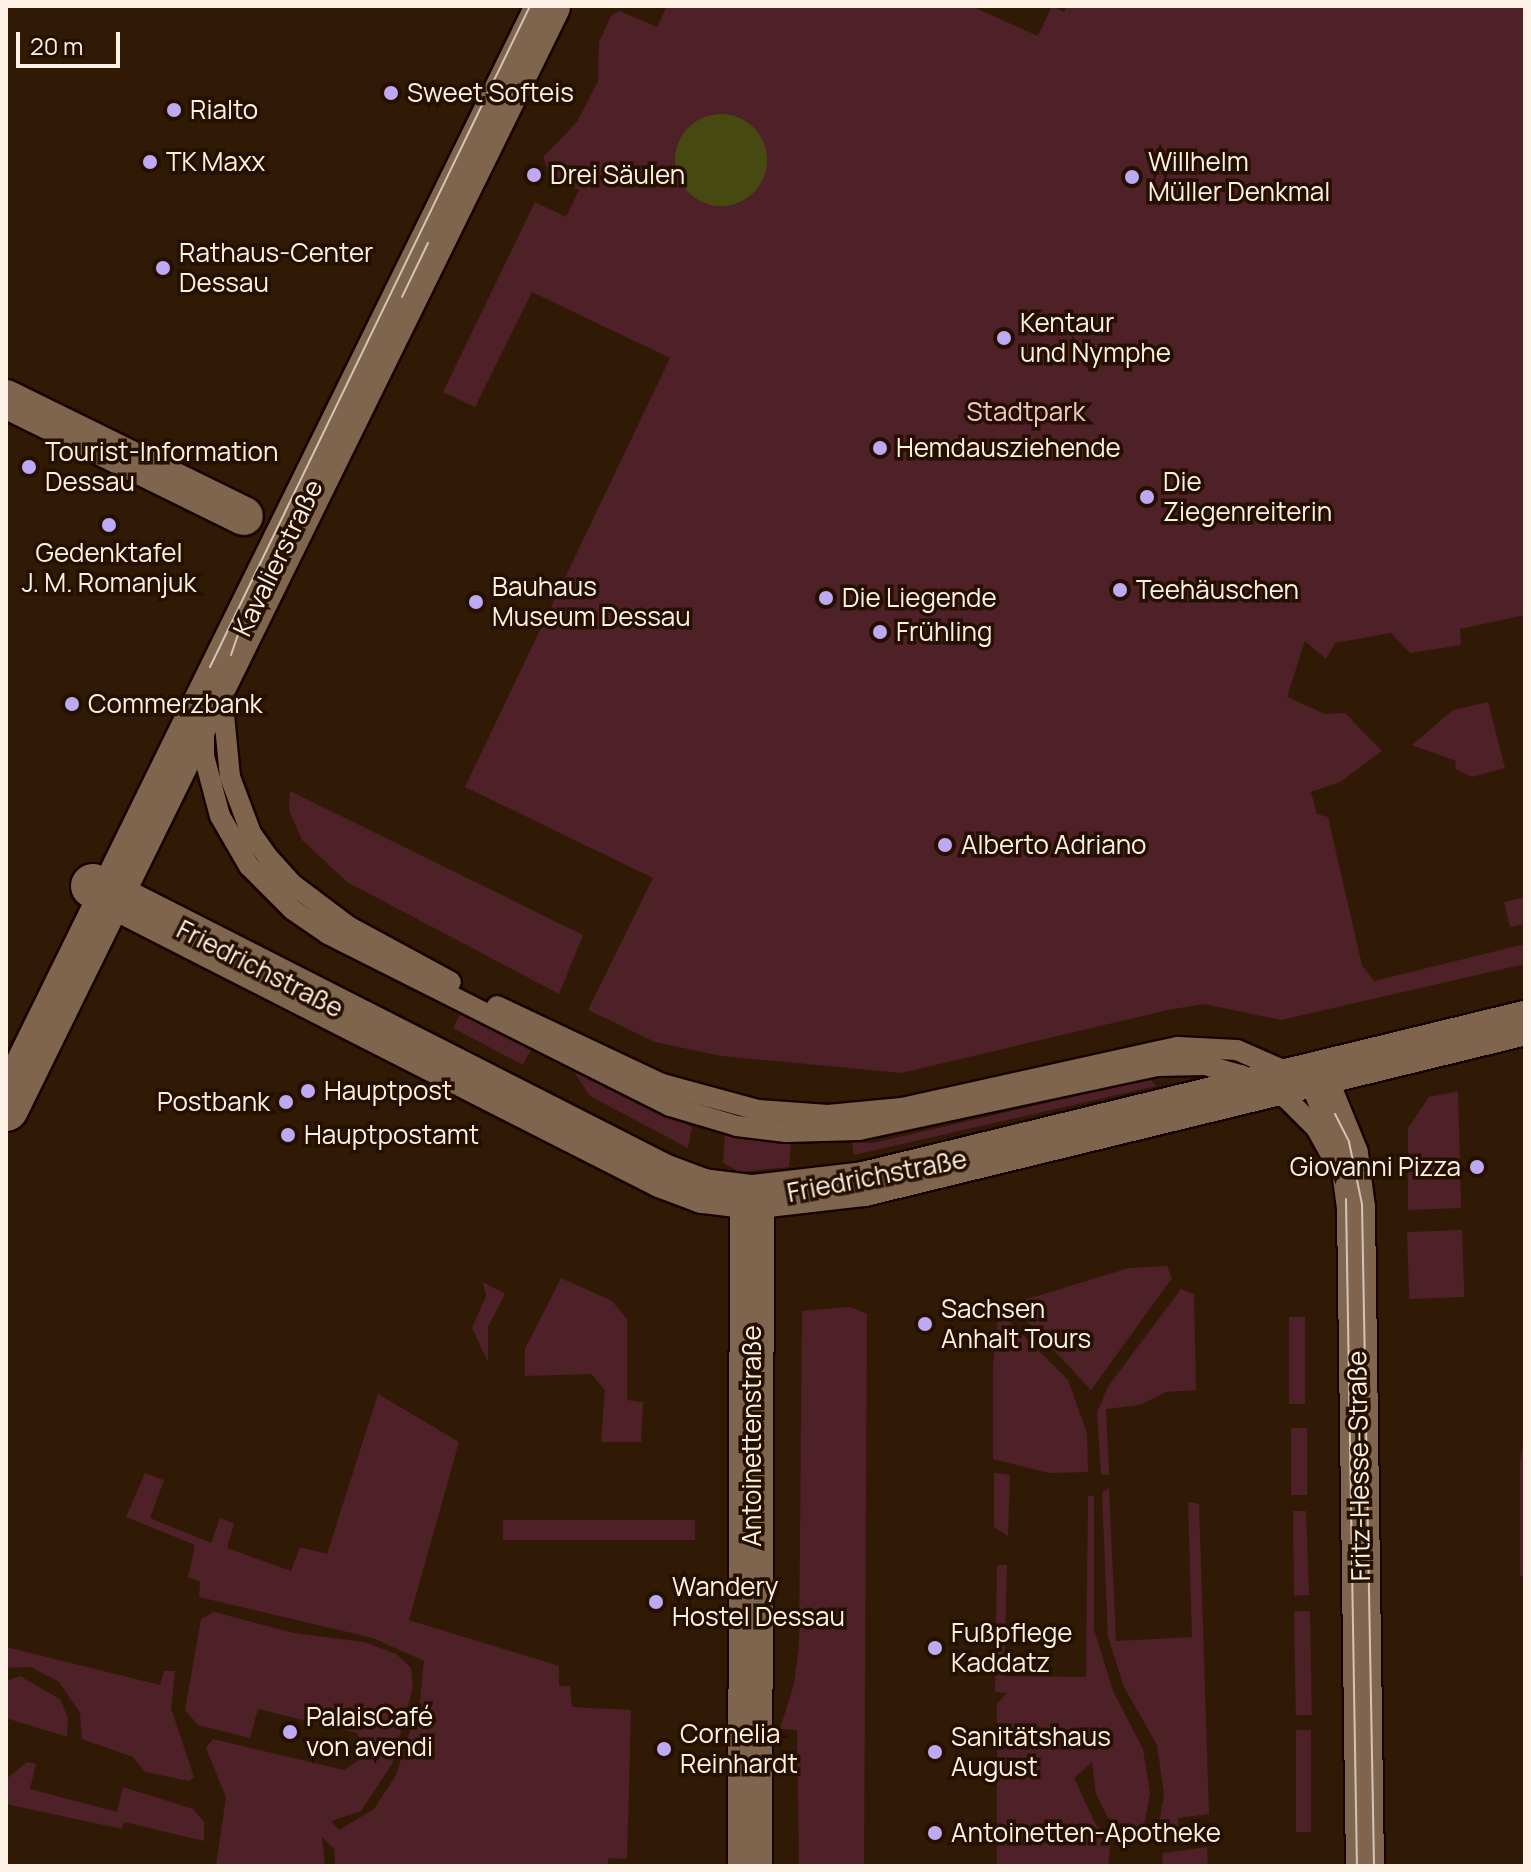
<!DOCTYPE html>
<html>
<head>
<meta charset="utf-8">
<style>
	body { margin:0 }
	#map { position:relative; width:1531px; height:1872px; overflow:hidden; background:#301a05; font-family:Manrope,sans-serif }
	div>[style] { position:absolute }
	.green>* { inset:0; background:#4e2027; transform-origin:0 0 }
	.water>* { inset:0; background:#474a10 }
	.round { border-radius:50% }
	.roads { filter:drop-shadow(2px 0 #170400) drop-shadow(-2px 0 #170400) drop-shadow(0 2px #170400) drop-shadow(0 -2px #170400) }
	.lane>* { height:20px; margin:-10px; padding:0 10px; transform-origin:10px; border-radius:10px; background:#7f654e }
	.street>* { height:38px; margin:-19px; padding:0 19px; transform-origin:19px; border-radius:19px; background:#7f654e }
	.secondary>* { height:44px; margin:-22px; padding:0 22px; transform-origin:22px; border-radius:22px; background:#7f654e }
	.tram>* { height:2px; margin:-1px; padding:0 1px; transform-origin:1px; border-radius:1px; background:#d2c4b7 }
	.dots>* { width:22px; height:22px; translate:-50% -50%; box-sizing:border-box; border:4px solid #251000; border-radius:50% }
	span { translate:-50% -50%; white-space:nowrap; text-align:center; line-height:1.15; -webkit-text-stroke:7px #251000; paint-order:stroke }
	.poi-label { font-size:26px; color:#fdf1e6 }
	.left { translate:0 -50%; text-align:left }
	.right { translate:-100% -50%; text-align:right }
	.park-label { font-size:26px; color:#f2c6ca }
	.street-label { font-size:26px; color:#fdf1e6 }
	.frame { position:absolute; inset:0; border:8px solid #fdf1e6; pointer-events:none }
	.scale { position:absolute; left:16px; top:32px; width:104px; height:36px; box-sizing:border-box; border:4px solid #fdf1e6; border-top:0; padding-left:10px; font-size:24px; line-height:28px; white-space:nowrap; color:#fdf1e6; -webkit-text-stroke:6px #251000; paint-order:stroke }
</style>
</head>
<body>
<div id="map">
	<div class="green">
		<div style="clip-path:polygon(667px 6px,971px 6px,1038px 36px,1052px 6px,1064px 12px,1067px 6px,1525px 6px,1525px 615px,1460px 629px,1461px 645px,1410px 653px,1391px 633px,1335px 643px,1326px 659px,1305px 641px,1287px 697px,1325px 714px,1345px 713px,1382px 751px,1340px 782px,1311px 792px,1317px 814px,1328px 817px,1362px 965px,1374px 981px,1525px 944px,1525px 964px,1281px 1020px,1204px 1004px,1168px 1010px,901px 1073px,721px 1056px,655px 1042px,588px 1010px,653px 878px,465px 787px,670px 358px,532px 292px,475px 407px,443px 392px,535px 202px,566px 217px,579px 190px,552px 180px,543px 157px,577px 122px,598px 81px,599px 42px,611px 16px,619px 11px,657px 27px)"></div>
		<div style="clip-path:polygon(1488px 702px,1505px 768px,1472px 777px,1455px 769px,1456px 761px,1412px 745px,1453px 710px)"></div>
		<div style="clip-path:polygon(290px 791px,583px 935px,559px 994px,347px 882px,302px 840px,289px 810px)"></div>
		<div style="clip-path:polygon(1525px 897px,1525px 924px,1510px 927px,1504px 902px)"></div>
		<div style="left:461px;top:1013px;width:79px;height:17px;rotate:28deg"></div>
		<div style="clip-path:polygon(574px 1072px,692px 1127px,688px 1148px,590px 1096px)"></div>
		<div style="clip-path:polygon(1150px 1079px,1156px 1086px,854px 1155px,852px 1142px,873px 1143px)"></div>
		<div style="clip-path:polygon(1458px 1091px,1461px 1208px,1408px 1210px,1408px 1128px,1429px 1097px)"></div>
		<div style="clip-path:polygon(725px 1134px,791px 1143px,789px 1167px,740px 1172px,723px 1163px)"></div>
		<div style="left:1462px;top:1230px;width:67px;height:55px;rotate:88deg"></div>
		<div style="clip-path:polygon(1167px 1266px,1172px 1278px,1091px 1390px,1011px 1304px,1129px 1268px)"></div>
		<div style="clip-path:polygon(561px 1278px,612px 1301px,627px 1319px,627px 1400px,643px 1402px,641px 1442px,601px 1442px,605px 1390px,591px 1374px,525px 1376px,525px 1349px)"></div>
		<div style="clip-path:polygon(483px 1282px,505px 1294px,488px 1327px,488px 1362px,472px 1328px,486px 1296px)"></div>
		<div style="clip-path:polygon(1181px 1289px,1194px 1294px,1196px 1390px,1166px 1392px,1140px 1405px,1106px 1409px,1109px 1475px,1101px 1475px,1097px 1413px,1107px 1388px)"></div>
		<div style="clip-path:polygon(850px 1307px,867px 1314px,864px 1866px,799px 1866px,797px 1730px,780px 1729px,794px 1684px,799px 1645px,802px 1311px)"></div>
		<div style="clip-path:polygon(1003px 1315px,1068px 1380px,1087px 1433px,1088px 1472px,1049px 1473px,993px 1459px,993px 1364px,998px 1319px)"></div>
		<div style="left:1289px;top:1317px;width:16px;height:87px"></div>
		<div style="clip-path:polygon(378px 1394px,459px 1442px,409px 1620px,559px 1666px,559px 1686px,570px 1686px,572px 1707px,631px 1710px,627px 1859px,608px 1858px,608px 1866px,335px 1866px,334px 1849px,322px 1837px,325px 1866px,216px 1866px,226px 1797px,206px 1748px,213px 1739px,344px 1770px,359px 1760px,362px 1743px,357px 1733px,258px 1709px,250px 1738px,198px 1725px,185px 1710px,201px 1619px,214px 1612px,294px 1633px,364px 1642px,396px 1654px,411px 1668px,413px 1687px,392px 1764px,361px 1811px,331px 1821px,339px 1830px,374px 1809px,396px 1775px,420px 1701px,424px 1661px,373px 1638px,199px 1597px,200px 1582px,188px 1577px,195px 1545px,126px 1517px,145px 1473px,164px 1480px,150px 1518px,211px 1543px,220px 1518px,234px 1524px,227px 1548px,291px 1571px,300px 1547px,327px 1554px)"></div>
		<div style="left:1291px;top:1428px;width:16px;height:67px"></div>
		<div style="clip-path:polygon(1525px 1431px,1525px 1577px,1520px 1576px,1520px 1461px)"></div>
		<div style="clip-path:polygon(994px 1473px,1010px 1475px,1008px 1536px,994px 1527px)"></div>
		<div style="clip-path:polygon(1109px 1488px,1116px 1641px,1192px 1637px,1188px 1502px,1199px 1504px,1209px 1814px,1178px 1818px,1179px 1831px,1157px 1836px,1164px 1794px,1157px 1745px,1124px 1687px,1108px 1637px,1102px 1493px)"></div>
		<div style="clip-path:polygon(1088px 1496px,1094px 1496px,1094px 1629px,1113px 1691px,1143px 1749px,1150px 1793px,1144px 1827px,1119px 1832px,1108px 1818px,1096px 1794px,1092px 1762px,1074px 1778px,1096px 1825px,1111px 1839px,1108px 1866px,997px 1866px,997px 1704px,1007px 1693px,995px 1692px,997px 1565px,1007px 1565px,1004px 1676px,1086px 1677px)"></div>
		<div style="clip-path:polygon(1293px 1511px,1306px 1511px,1309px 1595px,1294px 1596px)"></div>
		<div style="left:503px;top:1520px;width:192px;height:20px"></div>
		<div style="left:1310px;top:1611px;width:104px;height:16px;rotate:89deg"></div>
		<div style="clip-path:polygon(6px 1647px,160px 1685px,164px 1671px,175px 1671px,171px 1708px,194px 1777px,189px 1781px,145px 1772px,133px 1757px,82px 1739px,80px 1713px,59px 1682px,31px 1667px,6px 1668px)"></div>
		<div style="clip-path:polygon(20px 1676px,60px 1699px,68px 1718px,67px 1737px,6px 1718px,6px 1681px)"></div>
		<div style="left:1296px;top:1730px;width:15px;height:102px"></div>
		<div style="clip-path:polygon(27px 1762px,36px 1764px,30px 1789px,117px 1812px,123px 1787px,193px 1809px,204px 1822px,204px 1841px,124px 1822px,122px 1829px,6px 1804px,6px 1779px)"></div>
		<div style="clip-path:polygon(1207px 1847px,1208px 1866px,1162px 1866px,1163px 1853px)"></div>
	</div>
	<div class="water">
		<div class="round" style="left:675px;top:114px;width:92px;height:92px"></div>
	</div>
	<div class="roads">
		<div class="lane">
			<div style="left:222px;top:694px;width:83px;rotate:84.5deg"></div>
			<div style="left:230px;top:777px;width:60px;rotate:69.4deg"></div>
			<div style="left:251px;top:833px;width:28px;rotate:55deg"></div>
			<div style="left:267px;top:856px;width:36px;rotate:48deg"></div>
			<div style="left:291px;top:883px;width:71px;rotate:37deg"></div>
			<div style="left:348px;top:926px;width:117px;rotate:28.5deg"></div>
			<div style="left:204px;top:730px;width:26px;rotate:90deg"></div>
			<div style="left:204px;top:756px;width:62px;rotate:75.1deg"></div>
			<div style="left:220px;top:816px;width:58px;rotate:59.9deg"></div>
			<div style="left:249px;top:866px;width:62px;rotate:45deg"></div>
			<div style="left:293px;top:910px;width:42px;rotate:34.4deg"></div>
			<div style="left:328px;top:934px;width:383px;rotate:26.7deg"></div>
			<div style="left:670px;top:1106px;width:70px;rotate:16.6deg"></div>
			<div style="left:737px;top:1126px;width:49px;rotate:7deg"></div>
			<div style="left:786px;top:1132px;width:73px;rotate:-1.6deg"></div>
			<div style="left:859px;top:1130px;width:305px;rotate:-12.1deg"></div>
			<div style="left:1157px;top:1066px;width:48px;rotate:-1.2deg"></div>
			<div style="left:1205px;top:1065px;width:37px;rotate:16deg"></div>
			<div style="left:1241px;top:1075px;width:51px;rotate:27.1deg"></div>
			<div style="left:1286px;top:1098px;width:42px;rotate:45deg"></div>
			<div style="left:1316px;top:1128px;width:38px;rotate:61deg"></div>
			<div style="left:497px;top:1006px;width:183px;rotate:25.3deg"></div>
			<div style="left:662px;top:1084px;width:99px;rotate:15.2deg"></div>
			<div style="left:758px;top:1110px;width:70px;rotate:4.1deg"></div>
			<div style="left:828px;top:1115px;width:74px;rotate:-5.4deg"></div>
			<div style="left:902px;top:1108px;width:283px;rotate:-12.5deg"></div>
			<div style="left:1178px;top:1047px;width:59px;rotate:2.9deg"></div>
			<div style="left:1237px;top:1050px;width:62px;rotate:23.7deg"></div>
		</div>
		<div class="street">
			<div style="left:6px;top:399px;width:265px;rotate:26.2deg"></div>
			<div style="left:1316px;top:1073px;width:87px;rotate:67.8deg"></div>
			<div style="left:1349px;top:1154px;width:54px;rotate:82.6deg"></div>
			<div style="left:1356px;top:1208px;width:658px;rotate:89.22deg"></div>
		</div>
		<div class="secondary">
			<div style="left:93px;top:886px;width:640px;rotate:26.97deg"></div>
			<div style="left:663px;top:1176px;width:43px;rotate:20.6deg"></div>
			<div style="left:703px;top:1191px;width:49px;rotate:7deg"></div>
			<div style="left:752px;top:1197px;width:113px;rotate:-6.6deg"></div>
			<div style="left:864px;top:1184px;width:680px;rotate:-13.69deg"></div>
			<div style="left:6px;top:1109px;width:1229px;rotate:-63.83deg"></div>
			<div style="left:750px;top:1866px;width:669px;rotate:-89.83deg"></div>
		</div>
	</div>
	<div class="tram">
		<div style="left:402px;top:297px;width:60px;rotate:-64.3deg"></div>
		<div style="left:231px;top:655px;width:36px;rotate:-71deg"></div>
		<div style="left:210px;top:667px;width:734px;rotate:-64.17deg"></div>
		<div style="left:1335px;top:1114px;width:31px;rotate:63deg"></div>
		<div style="left:1349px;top:1142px;width:63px;rotate:78.2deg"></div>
		<div style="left:1362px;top:1204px;width:662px;rotate:88.96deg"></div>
		<div style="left:1346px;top:1199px;width:667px;rotate:89.06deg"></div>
	</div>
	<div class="dots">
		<div style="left:391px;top:93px;background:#bea9f5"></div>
		<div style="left:174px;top:110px;background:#bea9f5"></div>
		<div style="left:150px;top:162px;background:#bea9f5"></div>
		<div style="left:534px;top:175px;background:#bea9f5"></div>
		<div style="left:1132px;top:177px;background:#bea9f5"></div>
		<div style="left:163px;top:268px;background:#bea9f5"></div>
		<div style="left:1004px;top:338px;background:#bea9f5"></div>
		<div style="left:880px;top:448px;background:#bea9f5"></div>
		<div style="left:29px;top:467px;background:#bea9f5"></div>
		<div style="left:1147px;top:497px;background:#bea9f5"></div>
		<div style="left:109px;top:525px;background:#bea9f5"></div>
		<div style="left:1120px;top:590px;background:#bea9f5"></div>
		<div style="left:826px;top:598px;background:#bea9f5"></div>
		<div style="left:476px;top:602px;background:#bea9f5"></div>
		<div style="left:880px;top:632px;background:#bea9f5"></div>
		<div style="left:72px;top:704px;background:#bea9f5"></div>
		<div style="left:945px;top:845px;background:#bea9f5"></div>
		<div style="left:308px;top:1091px;background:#bea9f5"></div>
		<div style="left:286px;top:1102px;background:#bea9f5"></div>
		<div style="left:288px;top:1135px;background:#bea9f5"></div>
		<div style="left:1477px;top:1167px;background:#bea9f5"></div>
		<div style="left:925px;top:1324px;background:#bea9f5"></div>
		<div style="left:656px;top:1602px;background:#bea9f5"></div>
		<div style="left:935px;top:1648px;background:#bea9f5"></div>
		<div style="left:290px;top:1732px;background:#bea9f5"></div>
		<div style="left:664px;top:1749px;background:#bea9f5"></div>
		<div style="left:935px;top:1752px;background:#bea9f5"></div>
		<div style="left:935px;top:1833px;background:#bea9f5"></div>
	</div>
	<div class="poi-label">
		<span class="left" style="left:407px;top:93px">Sweet Softeis</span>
		<span class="left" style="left:190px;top:110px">Rialto</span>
		<span class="left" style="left:166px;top:162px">TK Maxx</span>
		<span class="left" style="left:1148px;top:177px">Willhelm<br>Müller Denkmal</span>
		<span class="left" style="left:550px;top:175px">Drei Säulen</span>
		<span class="left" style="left:179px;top:268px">Rathaus-Center<br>Dessau</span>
		<span class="left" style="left:1020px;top:338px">Kentaur<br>und Nymphe</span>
		<span class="left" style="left:896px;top:448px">Hemdausziehende</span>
		<span class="left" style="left:45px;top:467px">Tourist-Information<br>Dessau</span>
		<span class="left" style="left:1163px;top:497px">Die<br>Ziegenreiterin</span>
		<span style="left:109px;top:568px">Gedenktafel<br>J. M. Romanjuk</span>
		<span class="left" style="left:492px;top:602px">Bauhaus<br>Museum Dessau</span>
		<span class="left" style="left:1136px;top:590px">Teehäuschen</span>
		<span class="left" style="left:842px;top:598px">Die Liegende</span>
		<span class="left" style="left:896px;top:632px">Frühling</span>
		<span class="left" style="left:88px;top:704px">Commerzbank</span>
		<span class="left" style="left:961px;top:845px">Alberto Adriano</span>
		<span class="left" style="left:324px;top:1091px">Hauptpost</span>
		<span class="right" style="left:270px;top:1102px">Postbank</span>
		<span class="left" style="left:304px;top:1135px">Hauptpostamt</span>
		<span class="right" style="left:1461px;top:1167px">Giovanni Pizza</span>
		<span class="left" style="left:941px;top:1324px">Sachsen<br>Anhalt Tours</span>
		<span class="left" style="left:672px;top:1602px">Wandery<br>Hostel Dessau</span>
		<span class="left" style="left:951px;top:1648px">Fußpflege<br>Kaddatz</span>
		<span class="left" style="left:306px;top:1732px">PalaisCafé<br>von avendi</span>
		<span class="left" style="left:680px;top:1749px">Cornelia<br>Reinhardt</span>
		<span class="left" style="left:951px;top:1752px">Sanitätshaus<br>August</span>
		<span class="left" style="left:951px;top:1833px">Antoinetten-Apotheke</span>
	</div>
	<div class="park-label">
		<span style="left:1026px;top:412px">Stadtpark</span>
	</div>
	<div class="street-label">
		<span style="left:278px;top:558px;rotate:-64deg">Kavalierstraße</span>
		<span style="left:260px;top:969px;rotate:27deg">Friedrichstraße</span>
		<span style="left:877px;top:1176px;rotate:-11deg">Friedrichstraße</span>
		<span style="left:752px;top:1436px;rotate:-90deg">Antoinettenstraße</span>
		<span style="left:1359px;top:1466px;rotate:-91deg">Fritz-Hesse-Straße</span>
	</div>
	<div class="frame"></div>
	<div class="scale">20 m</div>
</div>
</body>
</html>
